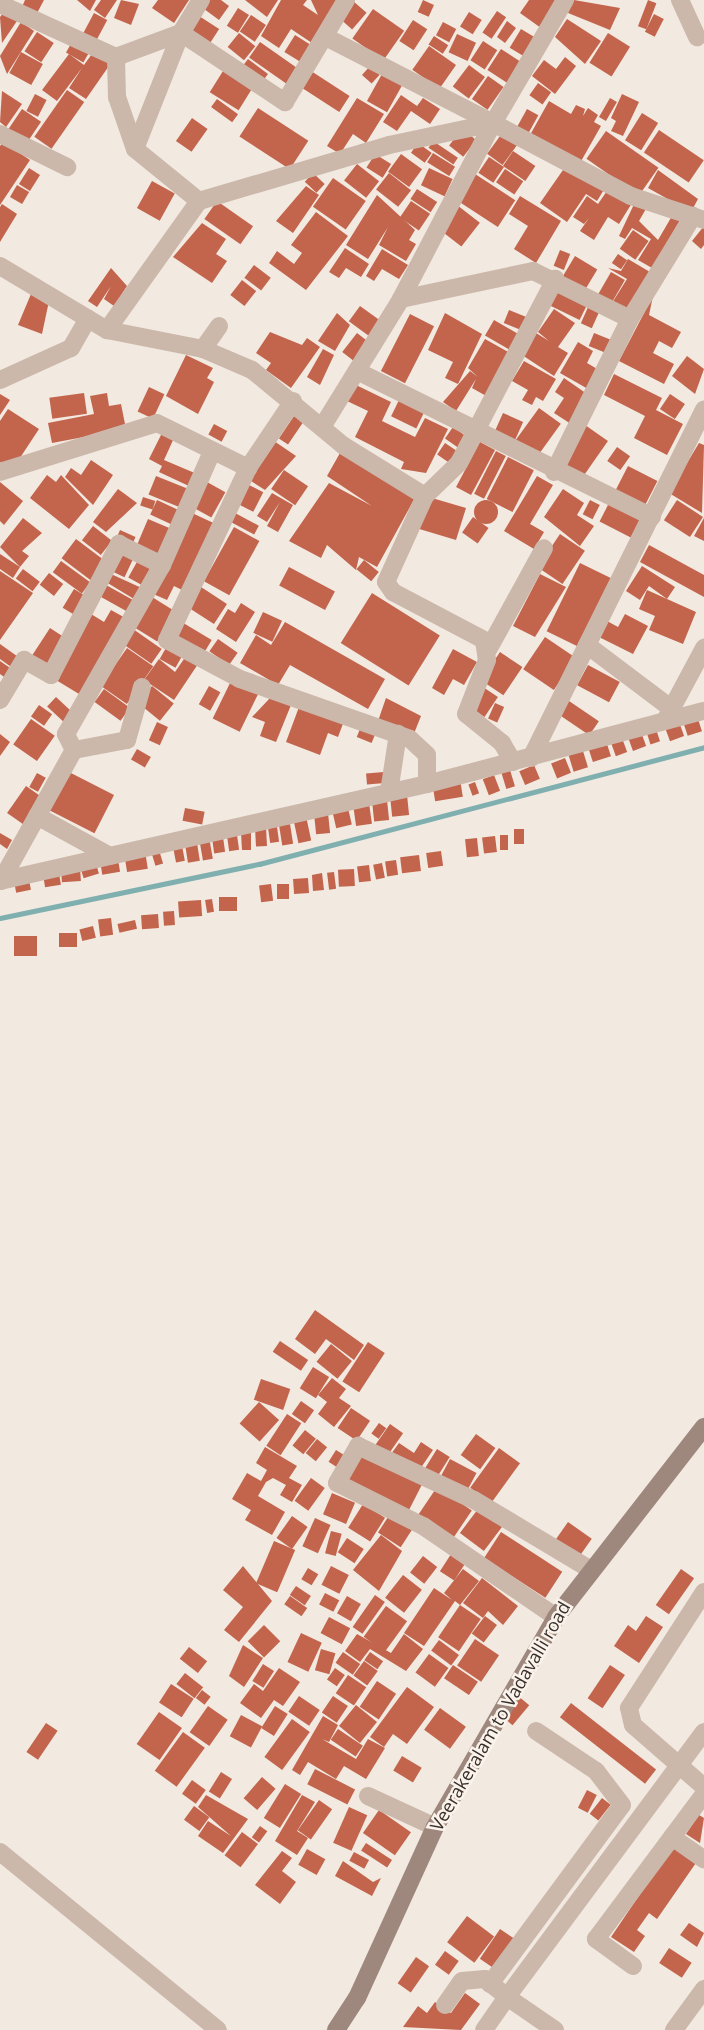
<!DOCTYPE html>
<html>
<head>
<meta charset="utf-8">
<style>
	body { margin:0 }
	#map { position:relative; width:704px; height:2030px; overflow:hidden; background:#f2e9e0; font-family:"Open Sans",sans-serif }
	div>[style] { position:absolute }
	.stream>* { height:5px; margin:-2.5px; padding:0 2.5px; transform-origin:2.5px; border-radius:2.5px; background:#7fafae }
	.building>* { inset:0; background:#c3644d; transform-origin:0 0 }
	.round { border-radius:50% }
	.street>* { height:18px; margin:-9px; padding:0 9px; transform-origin:9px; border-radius:9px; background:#cbb8ab }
	.secondary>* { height:18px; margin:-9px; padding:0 9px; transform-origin:9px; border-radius:9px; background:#9e877d }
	span { translate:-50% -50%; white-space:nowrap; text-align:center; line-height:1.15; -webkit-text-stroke:5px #faf3ec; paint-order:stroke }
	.street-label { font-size:18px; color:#392e2a }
</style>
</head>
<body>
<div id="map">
	<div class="stream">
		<div style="left:0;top:918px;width:265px;rotate:-11.8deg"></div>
		<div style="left:259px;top:864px;width:460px;rotate:-14.7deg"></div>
	</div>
	<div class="building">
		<div style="clip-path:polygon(25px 0,44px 0,36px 15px,22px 7px)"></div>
		<div style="clip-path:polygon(77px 0,96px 0,90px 11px)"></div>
		<div style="clip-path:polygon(101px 0,117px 0,105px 18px,94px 10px)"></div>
		<div style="clip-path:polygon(121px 0,139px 4px,131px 25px,114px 18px)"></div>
		<div style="clip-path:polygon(158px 0,189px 0,174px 23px,152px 8px)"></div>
		<div style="clip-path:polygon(204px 0,221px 0,229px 6px,219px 20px,200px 6px)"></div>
		<div style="clip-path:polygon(245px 0,278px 0,267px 17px)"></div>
		<div style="clip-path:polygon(281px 0,307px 0,303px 5px,318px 15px,311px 0,340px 0,312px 43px,291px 29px,279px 48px,261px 36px)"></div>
		<div style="left:423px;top:0;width:12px;height:13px;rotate:24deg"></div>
		<div style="clip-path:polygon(529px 0,560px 0,541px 28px,520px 13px)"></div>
		<div style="clip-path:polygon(574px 0,620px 8px,610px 30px,568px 13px)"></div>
		<div style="left:648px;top:0;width:9px;height:28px;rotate:21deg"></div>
		<div style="left:353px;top:1px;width:18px;height:22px;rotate:41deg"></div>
		<div style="left:238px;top:8px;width:13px;height:21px;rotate:32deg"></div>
		<div style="left:373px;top:9px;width:38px;height:36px;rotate:35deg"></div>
		<div style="left:497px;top:11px;width:11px;height:26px;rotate:34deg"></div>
		<div style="clip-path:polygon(4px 12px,17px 21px,2px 43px,0 17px)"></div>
		<div style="left:469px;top:12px;width:15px;height:17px;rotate:32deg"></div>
		<div style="left:94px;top:13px;width:15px;height:23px;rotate:28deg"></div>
		<div style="left:654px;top:14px;width:11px;height:20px;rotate:27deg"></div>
		<div style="left:251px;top:15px;width:18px;height:20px;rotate:34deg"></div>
		<div style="left:199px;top:16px;width:24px;height:18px;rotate:33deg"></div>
		<div style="clip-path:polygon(567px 19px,601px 41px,585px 64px,555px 37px)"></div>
		<div style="left:413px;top:20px;width:17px;height:25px;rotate:33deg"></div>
		<div style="clip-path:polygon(507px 21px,516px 28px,505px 43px,497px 37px)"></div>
		<div style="clip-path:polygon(21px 22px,34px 31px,7px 74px,0 56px)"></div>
		<div style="left:443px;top:22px;width:15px;height:15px;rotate:28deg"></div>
		<div style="left:521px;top:29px;width:17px;height:22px;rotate:31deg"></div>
		<div style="left:37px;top:32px;width:20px;height:23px;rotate:33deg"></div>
		<div style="left:239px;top:33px;width:21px;height:18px;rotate:39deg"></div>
		<div style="left:608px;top:33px;width:26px;height:35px;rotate:32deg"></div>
		<div style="left:457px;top:34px;width:21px;height:20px;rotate:25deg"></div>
		<div style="left:295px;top:35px;width:22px;height:20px;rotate:32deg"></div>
		<div style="left:434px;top:36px;width:17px;height:10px;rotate:33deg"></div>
		<div style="left:483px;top:41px;width:17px;height:23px;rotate:33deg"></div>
		<div style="left:72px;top:42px;width:20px;height:12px;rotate:30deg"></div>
		<div style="left:260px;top:42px;width:47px;height:19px;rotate:35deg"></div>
		<div style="left:429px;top:46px;width:33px;height:29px;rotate:35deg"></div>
		<div style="left:501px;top:49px;width:27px;height:25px;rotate:33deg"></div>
		<div style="clip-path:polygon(94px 51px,111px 63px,86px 99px,69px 88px,82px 68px,57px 101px,42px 90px,69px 54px,84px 65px)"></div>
		<div style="left:21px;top:52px;width:25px;height:24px;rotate:29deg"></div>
		<div style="clip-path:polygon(565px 57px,576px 66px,555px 94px,532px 76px,544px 60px,556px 69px)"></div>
		<div style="left:248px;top:59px;width:25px;height:9px;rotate:37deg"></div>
		<div style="left:469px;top:65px;width:20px;height:27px;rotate:37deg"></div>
		<div style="left:370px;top:66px;width:13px;height:12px;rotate:42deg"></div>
		<div style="left:223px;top:71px;width:34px;height:25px;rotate:32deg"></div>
		<div style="left:311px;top:71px;width:46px;height:19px;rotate:33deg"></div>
		<div style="left:382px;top:74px;width:23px;height:31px;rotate:29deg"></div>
		<div style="left:488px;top:76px;width:19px;height:28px;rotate:35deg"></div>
		<div style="left:538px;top:83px;width:16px;height:15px;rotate:35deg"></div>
		<div style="left:67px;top:90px;width:21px;height:57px;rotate:35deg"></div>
		<div style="clip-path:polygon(2px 91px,22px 104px,6px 127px,0 122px)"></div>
		<div style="left:35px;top:94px;width:13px;height:19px;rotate:27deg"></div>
		<div style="clip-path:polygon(622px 94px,639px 102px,623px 136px,611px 131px,616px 121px,611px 118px)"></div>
		<div style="clip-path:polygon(401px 95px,417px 106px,423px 98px,440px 109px,430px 124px,411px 111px,397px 131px,383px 122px)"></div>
		<div style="clip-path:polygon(357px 98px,384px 114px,366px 143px,353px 134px,340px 154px,327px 146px)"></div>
		<div style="left:610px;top:98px;width:8px;height:22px;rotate:30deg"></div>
		<div style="left:217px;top:99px;width:26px;height:10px;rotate:36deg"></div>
		<div style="clip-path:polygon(549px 101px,571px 114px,576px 105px,585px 109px,583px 116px,588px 108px,598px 115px,594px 122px,601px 126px,580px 163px,530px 135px)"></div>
		<div style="left:258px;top:108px;width:60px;height:34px;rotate:33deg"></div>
		<div style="left:22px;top:109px;width:23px;height:25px;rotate:34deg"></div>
		<div style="left:527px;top:109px;width:13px;height:20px;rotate:29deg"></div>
		<div style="left:642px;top:113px;width:19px;height:32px;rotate:32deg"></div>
		<div style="left:192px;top:118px;width:19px;height:28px;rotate:35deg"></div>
		<div style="left:462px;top:129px;width:18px;height:21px;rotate:38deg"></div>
		<div style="left:659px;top:130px;width:54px;height:27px;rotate:34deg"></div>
		<div style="left:606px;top:131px;width:64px;height:34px;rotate:35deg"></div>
		<div style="left:503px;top:132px;width:19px;height:27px;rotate:36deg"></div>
		<div style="left:433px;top:141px;width:30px;height:8px;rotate:34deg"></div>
		<div style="clip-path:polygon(3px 142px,30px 160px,0 205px,0 146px)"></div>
		<div style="left:418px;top:143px;width:17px;height:12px;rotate:36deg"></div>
		<div style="left:513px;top:151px;width:27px;height:18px;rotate:34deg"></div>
		<div style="left:433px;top:153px;width:26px;height:11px;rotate:32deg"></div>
		<div style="left:375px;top:154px;width:19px;height:16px;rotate:32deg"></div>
		<div style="left:401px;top:154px;width:26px;height:22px;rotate:36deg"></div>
		<div style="left:489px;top:157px;width:18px;height:19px;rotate:34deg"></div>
		<div style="left:357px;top:164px;width:28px;height:21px;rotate:38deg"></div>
		<div style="left:29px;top:168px;width:13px;height:19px;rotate:32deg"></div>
		<div style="left:429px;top:168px;width:26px;height:19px;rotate:25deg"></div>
		<div style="left:505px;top:169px;width:22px;height:16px;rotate:34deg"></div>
		<div style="clip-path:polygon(563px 170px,605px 188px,597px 201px,586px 194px,567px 222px,540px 203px)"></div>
		<div style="clip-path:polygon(658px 170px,698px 199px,691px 212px,648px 188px)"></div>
		<div style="left:313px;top:173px;width:16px;height:12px;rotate:43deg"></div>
		<div style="left:389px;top:173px;width:28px;height:21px;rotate:38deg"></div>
		<div style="left:475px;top:174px;width:48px;height:32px;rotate:33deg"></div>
		<div style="left:333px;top:178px;width:40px;height:35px;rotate:35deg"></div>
		<div style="left:152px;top:181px;width:26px;height:31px;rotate:29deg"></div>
		<div style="left:17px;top:185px;width:14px;height:14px;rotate:30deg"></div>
		<div style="clip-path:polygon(306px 186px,319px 195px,293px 233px,276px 221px)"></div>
		<div style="clip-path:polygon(609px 188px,632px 203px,619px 224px,608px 217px,594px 240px,580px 231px,589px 218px,584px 224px,573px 217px,587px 196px,598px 204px)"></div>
		<div style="left:417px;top:189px;width:24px;height:12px;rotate:33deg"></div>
		<div style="clip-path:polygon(377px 195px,415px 230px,409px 240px,416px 244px,406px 261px,379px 245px,388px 227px,368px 259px,346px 245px)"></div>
		<div style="clip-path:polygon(520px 196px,561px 221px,536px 263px,514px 249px,528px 226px,509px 214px)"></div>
		<div style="clip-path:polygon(636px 200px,647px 207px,639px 221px,658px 240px,672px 216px,680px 220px,652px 268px,638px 260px,651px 239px,632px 228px,625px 239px,619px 236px)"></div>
		<div style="left:217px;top:201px;width:44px;height:22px;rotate:35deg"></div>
		<div style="left:411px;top:201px;width:23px;height:20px;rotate:34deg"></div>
		<div style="clip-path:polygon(2px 204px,17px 214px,0 242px,0 207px)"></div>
		<div style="left:457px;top:205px;width:29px;height:30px;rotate:38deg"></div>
		<div style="clip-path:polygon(316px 212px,348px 236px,306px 290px,269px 263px,277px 251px,294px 264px,302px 253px,291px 245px)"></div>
		<div style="clip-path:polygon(202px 223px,226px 239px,216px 254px,227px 261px,212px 283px,173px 257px)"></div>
		<div style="clip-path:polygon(704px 226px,704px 245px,701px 249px,692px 241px)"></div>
		<div style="left:633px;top:230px;width:19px;height:23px;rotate:35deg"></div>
		<div style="clip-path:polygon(345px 248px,369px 264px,361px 277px,346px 268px,339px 278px,329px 272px)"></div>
		<div style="clip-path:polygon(382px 249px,408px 265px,399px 279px,382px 269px,374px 281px,366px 276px)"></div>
		<div style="left:560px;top:250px;width:11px;height:17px;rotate:22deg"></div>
		<div style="left:618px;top:254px;width:11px;height:11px;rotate:34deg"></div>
		<div style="left:575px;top:256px;width:26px;height:26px;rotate:31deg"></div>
		<div style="clip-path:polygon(628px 259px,650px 272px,627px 311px,612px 303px,627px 279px,608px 268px,621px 271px)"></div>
		<div style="left:254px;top:265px;width:21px;height:16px;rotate:37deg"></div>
		<div style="clip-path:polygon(111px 268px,127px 286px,114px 306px,104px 299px,111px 286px,97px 307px,88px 301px)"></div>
		<div style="left:611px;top:272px;width:16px;height:28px;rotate:30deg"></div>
		<div style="left:242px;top:280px;width:18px;height:19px;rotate:38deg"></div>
		<div style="left:556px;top:284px;width:37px;height:22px;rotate:26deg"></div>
		<div style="clip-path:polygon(31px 294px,49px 301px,42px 334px,18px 325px)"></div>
		<div style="clip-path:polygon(653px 296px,649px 315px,681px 332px,672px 348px,659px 341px,653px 353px,674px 364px,664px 384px,619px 361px)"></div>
		<div style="left:589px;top:305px;width:12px;height:20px;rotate:24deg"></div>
		<div style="left:360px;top:306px;width:27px;height:19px;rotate:36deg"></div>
		<div style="clip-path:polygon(554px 309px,575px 323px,558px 347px,568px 353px,554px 376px,522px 355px,536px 333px,549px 341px,538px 332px)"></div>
		<div style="left:509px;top:310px;width:24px;height:14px;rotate:22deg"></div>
		<div style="clip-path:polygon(337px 313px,350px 325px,335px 351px,318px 341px)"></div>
		<div style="clip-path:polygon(445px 313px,482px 334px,458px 384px,445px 378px,453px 362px,428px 350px)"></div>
		<div style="left:410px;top:314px;width:27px;height:64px;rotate:27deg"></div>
		<div style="left:494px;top:320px;width:30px;height:18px;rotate:30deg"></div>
		<div style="clip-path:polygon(270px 332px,302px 345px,307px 338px,320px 347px,291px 388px,266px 370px,271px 363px,256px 353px)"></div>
		<div style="left:357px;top:333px;width:16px;height:24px;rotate:38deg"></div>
		<div style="left:594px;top:333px;width:24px;height:14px;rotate:22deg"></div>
		<div style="clip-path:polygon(485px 339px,512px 354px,488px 397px,472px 388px,476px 379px,456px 411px,443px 402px,470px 371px,478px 377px,468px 368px)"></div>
		<div style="clip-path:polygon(578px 342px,593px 351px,587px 363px,599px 370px,588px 389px,560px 373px)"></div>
		<div style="clip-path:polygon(323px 349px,334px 355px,320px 385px,307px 377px)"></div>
		<div style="clip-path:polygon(186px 355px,213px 368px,207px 378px,214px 382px,198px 414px,166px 396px)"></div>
		<div style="clip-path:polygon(687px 356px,704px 369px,695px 394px,672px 376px)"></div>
		<div style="clip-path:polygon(524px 361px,556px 379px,543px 401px,536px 397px,532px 405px,522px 400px,528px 390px,512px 381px)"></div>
		<div style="clip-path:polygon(614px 374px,662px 398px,656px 410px,683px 424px,667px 455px,634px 438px,645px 416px,604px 395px)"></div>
		<div style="clip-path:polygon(564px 378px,590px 396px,571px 424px,554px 413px,564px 398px,555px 392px)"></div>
		<div style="clip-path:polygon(356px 385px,391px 402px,382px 421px,415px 437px,425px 418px,448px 429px,426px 473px,401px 469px,404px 462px,355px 437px,368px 411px,347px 401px)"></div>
		<div style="left:149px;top:387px;width:17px;height:27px;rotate:25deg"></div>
		<div style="left:84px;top:393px;width:21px;height:35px;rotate:82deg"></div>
		<div style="clip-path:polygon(107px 393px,109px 406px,121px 404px,126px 429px,52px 443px,48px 423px,94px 414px,90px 396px)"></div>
		<div style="clip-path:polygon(0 394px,10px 400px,0 415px)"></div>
		<div style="left:670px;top:394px;width:18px;height:18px;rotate:34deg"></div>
		<div style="left:399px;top:400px;width:28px;height:18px;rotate:26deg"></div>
		<div style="left:539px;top:408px;width:27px;height:43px;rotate:36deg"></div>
		<div style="clip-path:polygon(8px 409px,39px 429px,12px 470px,0 462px,0 421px)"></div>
		<div style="left:503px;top:413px;width:22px;height:25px;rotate:24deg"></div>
		<div style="left:294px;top:416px;width:11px;height:27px;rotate:34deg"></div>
		<div style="left:214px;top:424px;width:15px;height:12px;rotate:28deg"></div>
		<div style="left:585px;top:425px;width:28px;height:49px;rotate:35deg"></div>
		<div style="left:453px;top:427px;width:21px;height:14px;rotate:35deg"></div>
		<div style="clip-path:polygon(162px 433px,174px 438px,164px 460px,197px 474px,191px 487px,159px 472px,162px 466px,149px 459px)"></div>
		<div style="clip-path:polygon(274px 441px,296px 456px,265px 490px,248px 479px)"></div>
		<div style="left:480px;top:442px;width:17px;height:51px;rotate:28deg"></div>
		<div style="left:445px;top:443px;width:14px;height:14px;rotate:34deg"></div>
		<div style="clip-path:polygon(699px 443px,704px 445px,702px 513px,669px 493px)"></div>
		<div style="left:617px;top:447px;width:16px;height:17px;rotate:35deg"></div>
		<div style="left:496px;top:451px;width:11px;height:48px;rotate:27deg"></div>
		<div style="clip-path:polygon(340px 453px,416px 496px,377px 567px,359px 557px,356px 570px,327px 545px,321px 558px,289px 541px,329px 483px,372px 506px,327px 476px)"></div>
		<div style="left:508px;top:457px;width:29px;height:47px;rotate:27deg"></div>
		<div style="clip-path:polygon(91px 460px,113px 475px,93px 505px,65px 477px,71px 468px,81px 475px)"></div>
		<div style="left:628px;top:466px;width:33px;height:31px;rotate:27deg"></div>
		<div style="left:284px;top:470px;width:29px;height:23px;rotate:34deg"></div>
		<div style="clip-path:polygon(47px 475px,56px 482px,61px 475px,89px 505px,69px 529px,30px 498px)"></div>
		<div style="left:156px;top:476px;width:37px;height:20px;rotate:22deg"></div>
		<div style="clip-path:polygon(537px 476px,553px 485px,530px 524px,544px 532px,534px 549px,504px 531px)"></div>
		<div style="clip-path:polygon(0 482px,23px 501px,4px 525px,0 521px)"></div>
		<div style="left:207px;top:482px;width:21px;height:29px;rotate:29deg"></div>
		<div style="left:249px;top:485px;width:16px;height:22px;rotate:27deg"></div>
		<div style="clip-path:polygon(118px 489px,137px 503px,106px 532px,93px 522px)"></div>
		<div style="clip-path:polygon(563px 489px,584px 503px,577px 515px,594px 526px,580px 546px,544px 517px)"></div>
		<div style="clip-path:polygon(272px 493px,293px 505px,278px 532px,267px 526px,280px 502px,267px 522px,257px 516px)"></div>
		<div style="left:143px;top:497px;width:13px;height:9px;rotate:18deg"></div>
		<div style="clip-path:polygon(432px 498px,466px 508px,456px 540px,416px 528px)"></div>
		<div class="round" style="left:474px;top:500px;width:24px;height:24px"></div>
		<div style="left:157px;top:500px;width:26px;height:16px;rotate:25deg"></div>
		<div style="left:590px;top:500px;width:11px;height:16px;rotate:27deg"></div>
		<div style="left:677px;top:500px;width:31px;height:24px;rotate:33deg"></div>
		<div style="left:610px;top:501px;width:35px;height:23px;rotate:27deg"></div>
		<div style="clip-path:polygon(192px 513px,220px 526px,188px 593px,174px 586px,167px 600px,151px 593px)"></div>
		<div style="left:235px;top:513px;width:27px;height:10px;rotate:28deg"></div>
		<div style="left:473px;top:517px;width:19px;height:19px;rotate:35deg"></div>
		<div style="clip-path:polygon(23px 518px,42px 533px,22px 551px,29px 556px,20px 567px,0 547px)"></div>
		<div style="clip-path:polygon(704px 518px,704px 541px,694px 536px)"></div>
		<div style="left:148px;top:519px;width:25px;height:32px;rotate:23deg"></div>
		<div style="left:93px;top:526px;width:24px;height:18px;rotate:38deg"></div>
		<div style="left:234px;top:527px;width:29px;height:62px;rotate:29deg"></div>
		<div style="left:120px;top:530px;width:17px;height:9px;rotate:24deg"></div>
		<div style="left:560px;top:534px;width:30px;height:40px;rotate:34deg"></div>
		<div style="left:76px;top:539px;width:39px;height:24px;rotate:37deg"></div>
		<div style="clip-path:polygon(649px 545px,704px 575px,704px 597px,640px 562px)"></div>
		<div style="left:118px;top:551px;width:17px;height:21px;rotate:25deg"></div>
		<div style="clip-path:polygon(0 554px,20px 567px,13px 578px,0 569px)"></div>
		<div style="left:138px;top:560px;width:21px;height:20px;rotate:29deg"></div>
		<div style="left:364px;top:560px;width:19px;height:12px;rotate:39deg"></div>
		<div style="left:61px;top:561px;width:36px;height:14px;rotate:36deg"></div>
		<div style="left:580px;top:563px;width:37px;height:76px;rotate:26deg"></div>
		<div style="clip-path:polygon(642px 566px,675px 587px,667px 599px,649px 586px,640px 600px,626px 591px)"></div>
		<div style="left:289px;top:567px;width:52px;height:21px;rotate:28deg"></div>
		<div style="left:23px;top:569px;width:21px;height:12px;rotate:37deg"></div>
		<div style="clip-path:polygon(0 571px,33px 593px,0 640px)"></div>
		<div style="left:49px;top:573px;width:18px;height:15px;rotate:38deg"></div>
		<div style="clip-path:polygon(111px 574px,146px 590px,139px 602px,106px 582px)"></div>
		<div style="clip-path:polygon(540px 574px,566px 587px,535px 637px,513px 626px)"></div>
		<div style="left:106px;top:585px;width:38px;height:13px;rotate:29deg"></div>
		<div style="left:201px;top:587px;width:31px;height:24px;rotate:33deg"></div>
		<div style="left:74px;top:589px;width:17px;height:22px;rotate:31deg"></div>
		<div style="clip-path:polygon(647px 590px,696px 612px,683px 644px,649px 630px,655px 616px,639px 609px)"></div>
		<div style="left:372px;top:593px;width:80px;height:59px;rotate:32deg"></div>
		<div style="left:152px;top:597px;width:28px;height:35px;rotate:32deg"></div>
		<div style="clip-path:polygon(241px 603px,255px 612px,236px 642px,216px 629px,228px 609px,235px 613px)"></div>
		<div style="clip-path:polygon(111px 610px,129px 620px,84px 697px,56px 680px,91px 614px,104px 622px)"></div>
		<div style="left:263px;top:612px;width:21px;height:23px;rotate:25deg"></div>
		<div style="clip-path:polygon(625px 614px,648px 626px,633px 654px,599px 637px,607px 621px,618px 627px)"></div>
		<div style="left:180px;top:621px;width:37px;height:21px;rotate:31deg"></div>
		<div style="clip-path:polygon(285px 622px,385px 679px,368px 709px,290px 665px,278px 685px,240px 663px,256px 635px,271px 645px)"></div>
		<div style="left:50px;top:628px;width:20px;height:35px;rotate:33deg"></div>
		<div style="left:133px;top:629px;width:35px;height:18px;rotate:35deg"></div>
		<div style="left:545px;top:637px;width:37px;height:39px;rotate:34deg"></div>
		<div style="left:218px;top:639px;width:24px;height:15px;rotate:35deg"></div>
		<div style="clip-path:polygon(0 644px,21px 659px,14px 669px,0 659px)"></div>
		<div style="left:167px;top:646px;width:18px;height:15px;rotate:29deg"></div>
		<div style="left:127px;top:648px;width:32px;height:46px;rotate:35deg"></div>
		<div style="clip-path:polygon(453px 649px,477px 662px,464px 685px,453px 679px,444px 695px,432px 688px)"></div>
		<div style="left:500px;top:652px;width:27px;height:34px;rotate:34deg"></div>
		<div style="clip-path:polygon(186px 656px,198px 664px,174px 700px,144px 680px,159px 659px,175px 672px)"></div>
		<div style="clip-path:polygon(0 661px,13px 670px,7px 679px,0 674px)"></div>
		<div style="left:588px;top:665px;width:36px;height:23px;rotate:28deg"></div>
		<div style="left:232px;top:679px;width:30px;height:44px;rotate:26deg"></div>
		<div style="left:152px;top:686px;width:28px;height:22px;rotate:39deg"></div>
		<div style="left:209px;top:686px;width:13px;height:21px;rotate:29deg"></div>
		<div style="left:483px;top:687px;width:18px;height:24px;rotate:34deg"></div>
		<div style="left:104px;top:689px;width:32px;height:16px;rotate:36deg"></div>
		<div style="left:56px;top:697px;width:25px;height:13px;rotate:43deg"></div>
		<div style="clip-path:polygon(270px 698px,291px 705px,276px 742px,260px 736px,265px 722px,252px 717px)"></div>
		<div style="clip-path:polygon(386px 698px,421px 716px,413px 736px,378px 721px)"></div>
		<div style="left:569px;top:701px;width:36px;height:17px;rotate:34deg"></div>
		<div style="left:495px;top:703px;width:10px;height:17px;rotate:24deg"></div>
		<div style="left:39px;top:705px;width:16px;height:14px;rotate:35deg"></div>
		<div style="clip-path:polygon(299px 707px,344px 721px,338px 737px,328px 733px,320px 755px,286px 742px)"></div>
		<div style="left:697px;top:716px;width:16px;height:15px;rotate:72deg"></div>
		<div style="left:31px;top:719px;width:29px;height:31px;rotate:35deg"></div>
		<div style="left:157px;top:722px;width:12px;height:20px;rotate:24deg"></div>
		<div style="left:679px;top:722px;width:15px;height:15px;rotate:70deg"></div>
		<div style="left:362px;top:724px;width:16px;height:14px;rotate:22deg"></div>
		<div style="left:656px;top:729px;width:13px;height:10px;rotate:72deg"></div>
		<div style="left:641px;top:732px;width:15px;height:14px;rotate:70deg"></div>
		<div style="clip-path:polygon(0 734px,10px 742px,0 756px)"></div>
		<div style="left:622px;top:738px;width:15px;height:12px;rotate:70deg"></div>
		<div style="left:606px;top:741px;width:16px;height:19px;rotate:72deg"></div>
		<div style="left:137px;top:749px;width:16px;height:12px;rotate:30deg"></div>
		<div style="left:583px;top:751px;width:17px;height:15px;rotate:73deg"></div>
		<div style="left:565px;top:758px;width:16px;height:15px;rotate:68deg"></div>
		<div style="left:534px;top:765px;width:15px;height:16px;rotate:67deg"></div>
		<div style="left:65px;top:770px;width:55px;height:43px;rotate:27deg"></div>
		<div style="left:510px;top:770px;width:17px;height:9px;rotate:73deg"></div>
		<div style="left:384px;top:772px;width:11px;height:18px;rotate:85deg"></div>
		<div style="left:37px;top:773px;width:10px;height:16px;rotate:29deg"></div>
		<div style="left:494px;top:775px;width:17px;height:12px;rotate:69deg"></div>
		<div style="left:460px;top:779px;width:18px;height:28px;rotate:81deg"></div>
		<div style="left:475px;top:782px;width:12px;height:7px;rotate:70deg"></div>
		<div style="left:26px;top:786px;width:21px;height:33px;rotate:35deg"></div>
		<div style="left:407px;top:795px;width:20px;height:17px;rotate:84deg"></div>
		<div style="left:387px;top:800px;width:20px;height:15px;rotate:84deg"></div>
		<div style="left:369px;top:803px;width:21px;height:16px;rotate:82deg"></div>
		<div style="left:185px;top:808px;width:20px;height:13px;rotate:11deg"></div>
		<div style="left:348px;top:808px;width:17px;height:16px;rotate:77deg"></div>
		<div style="left:328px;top:813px;width:20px;height:14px;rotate:84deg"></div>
		<div style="left:306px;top:816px;width:25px;height:13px;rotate:78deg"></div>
		<div style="left:290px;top:824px;width:20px;height:11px;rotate:81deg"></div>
		<div style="left:266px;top:827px;width:19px;height:11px;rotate:87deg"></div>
		<div style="left:277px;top:827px;width:15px;height:9px;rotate:82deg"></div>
		<div style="left:514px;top:829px;width:10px;height:15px"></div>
		<div style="clip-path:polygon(251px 832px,251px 850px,242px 850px,241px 833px)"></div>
		<div style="clip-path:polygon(0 833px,12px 840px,7px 849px,0 844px)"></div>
		<div style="left:237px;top:835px;width:15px;height:10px;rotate:82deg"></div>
		<div style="left:500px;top:835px;width:8px;height:15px"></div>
		<div style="left:495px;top:836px;width:16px;height:13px;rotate:83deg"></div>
		<div style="left:209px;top:837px;width:22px;height:10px;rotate:80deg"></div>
		<div style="left:223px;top:837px;width:15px;height:11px;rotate:82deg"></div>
		<div style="left:477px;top:838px;width:18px;height:12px;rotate:84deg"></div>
		<div style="left:197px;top:843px;width:18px;height:12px;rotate:81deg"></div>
		<div style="left:182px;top:846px;width:15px;height:9px;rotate:79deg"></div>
		<div style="left:159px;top:850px;width:14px;height:8px;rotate:73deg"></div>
		<div style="left:145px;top:851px;width:18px;height:21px;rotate:81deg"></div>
		<div style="left:441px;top:851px;width:15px;height:15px;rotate:82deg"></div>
		<div style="left:419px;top:855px;width:16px;height:19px;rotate:83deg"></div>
		<div style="left:118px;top:859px;width:13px;height:18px;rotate:81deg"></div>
		<div style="left:396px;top:860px;width:15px;height:11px;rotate:82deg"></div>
		<div style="left:382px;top:863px;width:15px;height:9px;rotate:79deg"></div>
		<div style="left:96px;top:864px;width:10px;height:16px;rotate:73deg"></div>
		<div style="left:369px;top:865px;width:16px;height:12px;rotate:83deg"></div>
		<div style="left:80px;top:868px;width:13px;height:19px;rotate:86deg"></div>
		<div style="left:354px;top:869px;width:17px;height:16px;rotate:87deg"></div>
		<div style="left:334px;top:872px;width:17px;height:7px;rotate:83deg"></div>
		<div style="left:59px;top:873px;width:12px;height:16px;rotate:81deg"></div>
		<div style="clip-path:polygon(322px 873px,324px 890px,313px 891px,312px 875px)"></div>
		<div style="left:308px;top:878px;width:15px;height:15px;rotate:86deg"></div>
		<div style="left:29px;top:880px;width:10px;height:15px;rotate:79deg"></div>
		<div style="left:271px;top:884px;width:17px;height:12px;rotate:83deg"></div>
		<div style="left:277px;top:884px;width:12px;height:15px"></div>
		<div style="left:219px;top:897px;width:18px;height:14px"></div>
		<div style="left:212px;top:899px;width:13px;height:7px;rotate:81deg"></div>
		<div style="left:201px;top:900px;width:16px;height:23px;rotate:86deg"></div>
		<div style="left:174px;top:911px;width:14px;height:11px;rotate:86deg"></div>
		<div style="left:158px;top:914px;width:14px;height:17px;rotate:86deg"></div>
		<div style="left:111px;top:918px;width:17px;height:13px;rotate:83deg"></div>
		<div style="left:135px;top:920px;width:9px;height:18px;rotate:77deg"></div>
		<div style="left:93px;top:926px;width:12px;height:14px;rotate:76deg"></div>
		<div style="left:59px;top:933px;width:18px;height:14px"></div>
		<div style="left:37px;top:936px;width:20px;height:23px;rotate:90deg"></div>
		<div style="clip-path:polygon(315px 1310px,364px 1345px,354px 1360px,326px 1339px,315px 1354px,295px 1339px)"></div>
		<div style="left:280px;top:1341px;width:34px;height:13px;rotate:34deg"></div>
		<div style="left:368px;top:1342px;width:20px;height:47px;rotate:33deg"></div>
		<div style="left:331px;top:1344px;width:27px;height:23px;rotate:39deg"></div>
		<div style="left:313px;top:1367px;width:19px;height:25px;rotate:32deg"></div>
		<div style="clip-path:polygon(332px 1378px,346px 1389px,339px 1398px,351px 1406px,334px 1427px,318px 1414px,327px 1402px,318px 1395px)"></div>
		<div style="left:261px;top:1379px;width:31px;height:22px;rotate:19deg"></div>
		<div style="left:301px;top:1401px;width:16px;height:16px;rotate:35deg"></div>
		<div style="left:259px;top:1402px;width:27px;height:29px;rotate:42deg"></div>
		<div style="left:351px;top:1408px;width:23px;height:24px;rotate:34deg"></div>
		<div style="left:287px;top:1414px;width:17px;height:38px;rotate:33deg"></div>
		<div style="left:379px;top:1423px;width:9px;height:13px;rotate:36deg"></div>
		<div style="left:390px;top:1424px;width:16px;height:25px;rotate:35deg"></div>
		<div style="left:305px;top:1430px;width:14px;height:20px;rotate:39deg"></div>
		<div style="left:476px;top:1434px;width:24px;height:26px;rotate:36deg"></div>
		<div style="left:317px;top:1439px;width:13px;height:18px;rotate:39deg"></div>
		<div style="clip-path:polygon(421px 1442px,433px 1450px,418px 1472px,391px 1454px,399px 1443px,414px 1453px)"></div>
		<div style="clip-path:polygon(265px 1447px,297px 1466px,289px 1478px,302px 1485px,292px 1502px,280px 1495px,286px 1485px,273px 1478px,266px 1482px,258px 1496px,285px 1512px,272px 1535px,245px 1520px,251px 1510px,232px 1499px,247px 1473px,261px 1481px,267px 1470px,256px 1463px)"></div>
		<div style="left:499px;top:1448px;width:26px;height:49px;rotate:36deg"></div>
		<div style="left:437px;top:1449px;width:15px;height:27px;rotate:32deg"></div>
		<div style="left:336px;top:1450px;width:9px;height:14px;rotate:32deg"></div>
		<div style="left:360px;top:1452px;width:70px;height:32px;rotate:27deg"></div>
		<div style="left:450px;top:1459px;width:30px;height:24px;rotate:28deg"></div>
		<div style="left:311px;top:1478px;width:17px;height:28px;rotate:36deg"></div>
		<div style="left:437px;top:1487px;width:42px;height:35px;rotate:34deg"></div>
		<div style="left:332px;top:1493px;width:25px;height:23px;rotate:23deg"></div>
		<div style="left:363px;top:1504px;width:26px;height:28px;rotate:32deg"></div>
		<div style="left:478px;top:1509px;width:30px;height:30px;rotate:37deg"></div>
		<div style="left:390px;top:1514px;width:27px;height:22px;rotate:33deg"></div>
		<div style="left:292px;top:1516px;width:19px;height:27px;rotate:35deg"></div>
		<div style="left:315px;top:1518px;width:17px;height:31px;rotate:24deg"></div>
		<div style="left:568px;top:1522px;width:29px;height:22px;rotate:35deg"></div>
		<div style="left:331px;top:1531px;width:11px;height:23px;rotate:15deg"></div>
		<div style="left:501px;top:1532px;width:73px;height:31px;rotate:33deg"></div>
		<div style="clip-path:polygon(381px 1535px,402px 1551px,379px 1591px,353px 1570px)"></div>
		<div style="left:347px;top:1538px;width:20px;height:17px;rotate:33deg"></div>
		<div style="left:274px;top:1541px;width:23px;height:46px;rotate:23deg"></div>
		<div style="left:453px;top:1551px;width:17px;height:24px;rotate:33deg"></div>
		<div style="left:423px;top:1556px;width:18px;height:21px;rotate:38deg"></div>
		<div style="clip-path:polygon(243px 1566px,272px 1601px,239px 1642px,224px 1630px,243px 1607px,223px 1590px)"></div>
		<div style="left:331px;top:1566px;width:20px;height:21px;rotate:27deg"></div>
		<div style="left:308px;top:1568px;width:12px;height:13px;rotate:31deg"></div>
		<div style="clip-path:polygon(463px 1569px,479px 1581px,460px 1605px,455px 1601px,424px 1646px,404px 1633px,434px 1588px,452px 1600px,444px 1593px)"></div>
		<div style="left:681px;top:1569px;width:16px;height:44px;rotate:35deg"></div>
		<div style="left:403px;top:1575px;width:24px;height:29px;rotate:38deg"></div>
		<div style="clip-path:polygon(482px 1578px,518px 1606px,503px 1625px,488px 1611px,483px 1618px,463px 1603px)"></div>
		<div style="left:296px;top:1586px;width:18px;height:11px;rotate:34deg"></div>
		<div style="left:325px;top:1593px;width:16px;height:13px;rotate:27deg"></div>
		<div style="left:375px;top:1595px;width:12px;height:39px;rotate:35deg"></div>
		<div style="left:290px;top:1596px;width:21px;height:10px;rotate:35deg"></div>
		<div style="left:347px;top:1596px;width:16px;height:20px;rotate:30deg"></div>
		<div style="left:460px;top:1605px;width:25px;height:39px;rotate:34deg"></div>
		<div style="left:386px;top:1606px;width:26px;height:38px;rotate:36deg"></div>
		<div style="left:485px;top:1616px;width:15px;height:22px;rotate:37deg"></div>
		<div style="clip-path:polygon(646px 1616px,663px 1627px,639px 1663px,614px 1646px,628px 1625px,636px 1631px)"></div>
		<div style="left:329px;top:1617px;width:24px;height:18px;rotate:28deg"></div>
		<div style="left:264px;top:1625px;width:23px;height:23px;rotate:45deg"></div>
		<div style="left:301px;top:1633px;width:23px;height:32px;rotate:25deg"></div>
		<div style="clip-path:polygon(357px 1634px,391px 1653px,404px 1634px,423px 1649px,406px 1671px,370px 1649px,360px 1662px,345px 1651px)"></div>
		<div style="left:475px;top:1639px;width:29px;height:32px;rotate:34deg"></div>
		<div style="left:439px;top:1640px;width:25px;height:13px;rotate:37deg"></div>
		<div style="clip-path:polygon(243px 1645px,263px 1658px,244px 1687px,229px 1676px)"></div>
		<div style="left:189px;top:1647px;width:23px;height:15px;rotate:38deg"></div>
		<div style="left:321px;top:1649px;width:15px;height:22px;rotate:16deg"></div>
		<div style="left:343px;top:1652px;width:21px;height:13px;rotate:35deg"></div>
		<div style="left:370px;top:1652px;width:16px;height:10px;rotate:35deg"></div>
		<div style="left:429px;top:1654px;width:24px;height:23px;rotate:36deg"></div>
		<div style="left:364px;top:1661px;width:17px;height:18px;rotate:36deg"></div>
		<div style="left:263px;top:1664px;width:13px;height:20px;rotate:32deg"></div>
		<div style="left:453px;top:1665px;width:30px;height:16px;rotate:34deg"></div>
		<div style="left:610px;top:1665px;width:18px;height:40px;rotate:34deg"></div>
		<div style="clip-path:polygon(279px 1668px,300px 1682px,283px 1706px,274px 1700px,261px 1718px,240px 1703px,254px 1684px,263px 1691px)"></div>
		<div style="left:335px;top:1668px;width:12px;height:14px;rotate:35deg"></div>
		<div style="left:185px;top:1673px;width:23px;height:14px;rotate:38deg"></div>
		<div style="left:348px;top:1675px;width:22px;height:22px;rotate:34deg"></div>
		<div style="left:377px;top:1681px;width:23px;height:31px;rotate:34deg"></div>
		<div style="left:171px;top:1684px;width:27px;height:22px;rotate:33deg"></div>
		<div style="clip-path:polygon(407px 1687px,434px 1707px,407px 1744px,393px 1734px,384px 1747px,370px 1737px)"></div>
		<div style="left:202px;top:1690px;width:11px;height:10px;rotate:38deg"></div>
		<div style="left:517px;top:1695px;width:16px;height:26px;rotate:40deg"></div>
		<div style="left:299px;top:1696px;width:25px;height:19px;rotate:34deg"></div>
		<div style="left:333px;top:1696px;width:18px;height:20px;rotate:34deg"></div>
		<div style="left:571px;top:1703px;width:108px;height:18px;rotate:38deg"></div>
		<div style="left:356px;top:1705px;width:27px;height:27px;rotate:39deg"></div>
		<div style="left:208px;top:1706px;width:24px;height:32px;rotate:35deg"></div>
		<div style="left:275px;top:1706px;width:15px;height:26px;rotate:32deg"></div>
		<div style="left:440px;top:1708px;width:32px;height:27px;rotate:36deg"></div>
		<div style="left:159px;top:1712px;width:28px;height:39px;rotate:35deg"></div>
		<div style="left:241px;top:1715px;width:24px;height:24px;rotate:28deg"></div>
		<div style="clip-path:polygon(323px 1716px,338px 1725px,329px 1742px,322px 1739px,356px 1759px,368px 1739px,385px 1748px,366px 1779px,344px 1766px,336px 1779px,308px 1762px,300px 1775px,292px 1770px)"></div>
		<div style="left:292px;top:1719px;width:22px;height:47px;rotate:36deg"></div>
		<div style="left:46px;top:1723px;width:14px;height:35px;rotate:34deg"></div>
		<div style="left:338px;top:1729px;width:30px;height:13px;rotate:34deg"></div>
		<div style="left:183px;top:1732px;width:27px;height:48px;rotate:36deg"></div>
		<div style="left:402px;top:1756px;width:23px;height:17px;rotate:31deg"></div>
		<div style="left:315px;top:1769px;width:45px;height:17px;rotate:27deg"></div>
		<div style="left:221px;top:1772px;width:13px;height:23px;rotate:32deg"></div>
		<div style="left:262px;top:1777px;width:18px;height:28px;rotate:41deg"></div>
		<div style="left:192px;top:1780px;width:17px;height:17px;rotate:36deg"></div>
		<div style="left:285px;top:1784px;width:19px;height:40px;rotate:32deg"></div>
		<div style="left:587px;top:1790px;width:11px;height:20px;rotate:27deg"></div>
		<div style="clip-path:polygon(206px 1795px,248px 1819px,223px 1853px,198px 1836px,208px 1821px,231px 1836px,198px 1807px)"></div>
		<div style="clip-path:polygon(302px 1795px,315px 1802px,297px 1831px,308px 1838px,297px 1855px,275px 1841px)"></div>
		<div style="left:602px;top:1798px;width:11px;height:20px;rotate:38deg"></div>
		<div style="left:319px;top:1800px;width:16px;height:37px;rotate:35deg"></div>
		<div style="left:194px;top:1806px;width:19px;height:17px;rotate:36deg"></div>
		<div style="left:349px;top:1807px;width:20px;height:39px;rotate:24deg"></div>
		<div style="left:379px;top:1810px;width:39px;height:28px;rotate:35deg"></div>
		<div style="clip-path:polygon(699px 1815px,704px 1818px,700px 1843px,686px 1834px)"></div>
		<div style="left:260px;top:1826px;width:9px;height:14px;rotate:36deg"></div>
		<div style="left:242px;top:1832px;width:20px;height:29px;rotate:37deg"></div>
		<div style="left:366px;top:1843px;width:31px;height:9px;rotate:33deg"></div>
		<div style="clip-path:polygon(674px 1844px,698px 1860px,657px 1919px,649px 1913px,637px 1930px,645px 1936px,634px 1952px,611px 1937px)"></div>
		<div style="left:307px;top:1849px;width:21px;height:18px;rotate:29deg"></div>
		<div style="clip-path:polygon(282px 1851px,292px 1858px,282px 1871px,296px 1882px,280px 1904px,255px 1885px)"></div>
		<div style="left:354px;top:1852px;width:17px;height:10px;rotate:28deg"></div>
		<div style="clip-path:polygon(343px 1861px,373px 1882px,381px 1878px,372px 1896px,335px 1876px)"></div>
		<div style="left:467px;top:1916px;width:34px;height:33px;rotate:37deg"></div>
		<div style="clip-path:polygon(689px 1923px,704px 1933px,697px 1947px,680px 1935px)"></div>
		<div style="left:500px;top:1929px;width:18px;height:36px;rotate:34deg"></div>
		<div style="left:669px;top:1948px;width:27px;height:18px;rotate:33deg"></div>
		<div style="left:445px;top:1951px;width:17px;height:17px;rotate:36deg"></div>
		<div style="left:416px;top:1957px;width:16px;height:32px;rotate:35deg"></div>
		<div style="clip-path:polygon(465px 1993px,480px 2004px,461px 2030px,403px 2027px,418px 2006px,427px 2013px,435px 2002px,451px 2013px)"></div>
	</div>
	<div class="street">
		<div style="left:565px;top:0;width:143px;rotate:120.3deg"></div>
		<div style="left:493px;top:123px;width:156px;rotate:27.9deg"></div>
		<div style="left:631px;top:196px;width:77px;rotate:18.2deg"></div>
		<div style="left:680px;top:0;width:41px;rotate:65.3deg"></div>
		<div style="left:0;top:4px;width:128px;rotate:24.6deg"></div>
		<div style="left:116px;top:57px;width:69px;rotate:-20.3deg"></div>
		<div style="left:181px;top:33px;width:125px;rotate:33.6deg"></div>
		<div style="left:285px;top:102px;width:119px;rotate:-59.1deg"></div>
		<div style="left:116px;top:57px;width:40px;rotate:88.6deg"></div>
		<div style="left:117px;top:97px;width:55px;rotate:70.9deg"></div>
		<div style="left:0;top:134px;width:75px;rotate:26.2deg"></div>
		<div style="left:199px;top:201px;width:82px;rotate:-140.9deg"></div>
		<div style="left:135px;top:149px;width:125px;rotate:-68.4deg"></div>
		<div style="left:181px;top:33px;width:39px;rotate:-59deg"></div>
		<div style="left:0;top:266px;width:125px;rotate:30.9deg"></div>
		<div style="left:107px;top:330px;width:98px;rotate:11.2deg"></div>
		<div style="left:203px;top:349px;width:53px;rotate:23.2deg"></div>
		<div style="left:252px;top:370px;width:119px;rotate:39.6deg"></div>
		<div style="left:344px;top:446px;width:95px;rotate:31.7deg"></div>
		<div style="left:401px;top:299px;width:199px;rotate:-62.4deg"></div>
		<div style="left:107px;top:330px;width:158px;rotate:-54.5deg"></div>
		<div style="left:199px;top:201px;width:198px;rotate:-16.4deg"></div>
		<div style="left:389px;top:145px;width:106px;rotate:-11.9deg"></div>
		<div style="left:493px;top:123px;width:188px;rotate:-152.8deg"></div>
		<div style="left:203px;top:349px;width:28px;rotate:-55deg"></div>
		<div style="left:357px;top:371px;width:329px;rotate:26.3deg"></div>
		<div style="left:0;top:380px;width:78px;rotate:-24.3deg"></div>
		<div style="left:71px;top:348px;width:34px;rotate:-60deg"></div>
		<div style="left:293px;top:401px;width:81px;rotate:123.9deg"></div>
		<div style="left:248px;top:468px;width:190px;rotate:115.2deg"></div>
		<div style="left:167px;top:640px;width:83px;rotate:28.1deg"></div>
		<div style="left:240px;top:679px;width:180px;rotate:19.4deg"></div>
		<div style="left:410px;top:739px;width:23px;rotate:43deg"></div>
		<div style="left:427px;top:755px;width:29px;rotate:90deg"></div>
		<div style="left:322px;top:427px;width:150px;rotate:-58.3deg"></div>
		<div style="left:401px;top:299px;width:135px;rotate:-12deg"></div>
		<div style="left:533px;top:271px;width:108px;rotate:26.3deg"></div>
		<div style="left:0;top:472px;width:164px;rotate:-17.3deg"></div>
		<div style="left:157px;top:423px;width:102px;rotate:26.3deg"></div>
		<div style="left:554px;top:472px;width:171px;rotate:-63.6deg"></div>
		<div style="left:630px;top:319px;width:121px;rotate:-58.5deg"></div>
		<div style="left:587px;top:645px;width:106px;rotate:37deg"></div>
		<div style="left:488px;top:650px;width:116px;rotate:-61.2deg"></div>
		<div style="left:0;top:700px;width:47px;rotate:-59deg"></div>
		<div style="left:24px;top:660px;width:31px;rotate:29deg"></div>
		<div style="left:51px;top:675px;width:148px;rotate:-62.6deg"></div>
		<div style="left:119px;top:544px;width:48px;rotate:26deg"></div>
		<div style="left:666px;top:719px;width:81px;rotate:-61.8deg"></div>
		<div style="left:74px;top:750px;width:54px;rotate:-10.7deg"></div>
		<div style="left:127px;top:740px;width:55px;rotate:-74.2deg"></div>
		<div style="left:531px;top:758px;width:389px;rotate:-63.6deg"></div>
		<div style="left:513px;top:762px;width:22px;rotate:-120deg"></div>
		<div style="left:502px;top:743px;width:46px;rotate:-141.1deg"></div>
		<div style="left:466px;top:714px;width:58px;rotate:-68.7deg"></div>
		<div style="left:487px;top:660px;width:20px;rotate:-99deg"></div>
		<div style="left:484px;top:640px;width:103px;rotate:-152.2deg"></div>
		<div style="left:393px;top:592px;width:12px;rotate:-125deg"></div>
		<div style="left:386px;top:582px;width:94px;rotate:-65.6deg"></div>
		<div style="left:425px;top:496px;width:47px;rotate:-44.1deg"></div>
		<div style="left:459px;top:463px;width:208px;rotate:-62.4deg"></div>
		<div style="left:389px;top:792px;width:59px;rotate:-81.2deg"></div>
		<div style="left:37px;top:816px;width:83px;rotate:28.7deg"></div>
		<div style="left:0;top:881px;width:438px;rotate:-12.8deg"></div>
		<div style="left:427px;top:784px;width:286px;rotate:-14.8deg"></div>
		<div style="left:1px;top:881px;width:150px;rotate:-60.9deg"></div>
		<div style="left:74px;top:750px;width:18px;rotate:-117deg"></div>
		<div style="left:66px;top:734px;width:194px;rotate:-60.4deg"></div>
		<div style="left:162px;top:565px;width:121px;rotate:-66.2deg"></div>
		<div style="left:704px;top:1592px;width:138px;rotate:122.9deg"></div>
		<div style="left:629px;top:1708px;width:17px;rotate:77deg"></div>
		<div style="left:633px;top:1725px;width:94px;rotate:41.1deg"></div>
		<div style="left:556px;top:1617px;width:161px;rotate:-145.6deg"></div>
		<div style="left:423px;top:1526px;width:96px;rotate:-153.4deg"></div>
		<div style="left:337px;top:1483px;width:43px;rotate:-60.4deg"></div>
		<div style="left:358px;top:1446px;width:128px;rotate:25deg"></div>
		<div style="left:474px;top:1500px;width:136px;rotate:30.9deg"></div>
		<div style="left:368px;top:1796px;width:74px;rotate:24.8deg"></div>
		<div style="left:672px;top:1837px;width:39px;rotate:35deg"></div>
		<div style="left:0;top:1852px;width:281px;rotate:39.2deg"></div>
		<div style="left:633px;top:1966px;width:46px;rotate:-143.9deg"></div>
		<div style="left:596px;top:1939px;width:181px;rotate:-53.3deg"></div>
		<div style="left:490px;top:1984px;width:222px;rotate:-53.6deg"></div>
		<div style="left:622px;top:1805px;width:43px;rotate:-127.4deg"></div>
		<div style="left:596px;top:1771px;width:72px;rotate:-146.3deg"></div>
		<div style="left:445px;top:2005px;width:29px;rotate:-55deg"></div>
		<div style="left:462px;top:1981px;width:23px;rotate:-5deg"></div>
		<div style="left:485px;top:1979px;width:28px;rotate:39deg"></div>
		<div style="left:507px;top:1997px;width:40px;rotate:124.9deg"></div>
		<div style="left:555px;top:2030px;width:58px;rotate:-145.5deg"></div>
		<div style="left:507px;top:1997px;width:330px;rotate:-53.4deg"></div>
		<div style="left:674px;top:2030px;width:51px;rotate:-53.8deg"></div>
	</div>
	<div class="secondary">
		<div style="left:336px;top:2030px;width:38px;rotate:-57deg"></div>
		<div style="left:357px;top:1998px;width:188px;rotate:-65.5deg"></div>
		<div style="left:435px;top:1827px;width:242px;rotate:-60deg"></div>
		<div style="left:556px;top:1617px;width:241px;rotate:-52.1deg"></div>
	</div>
	<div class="street-label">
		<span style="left:500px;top:1716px;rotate:-60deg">Veerakeralam to Vadavalli road</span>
	</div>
</div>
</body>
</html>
